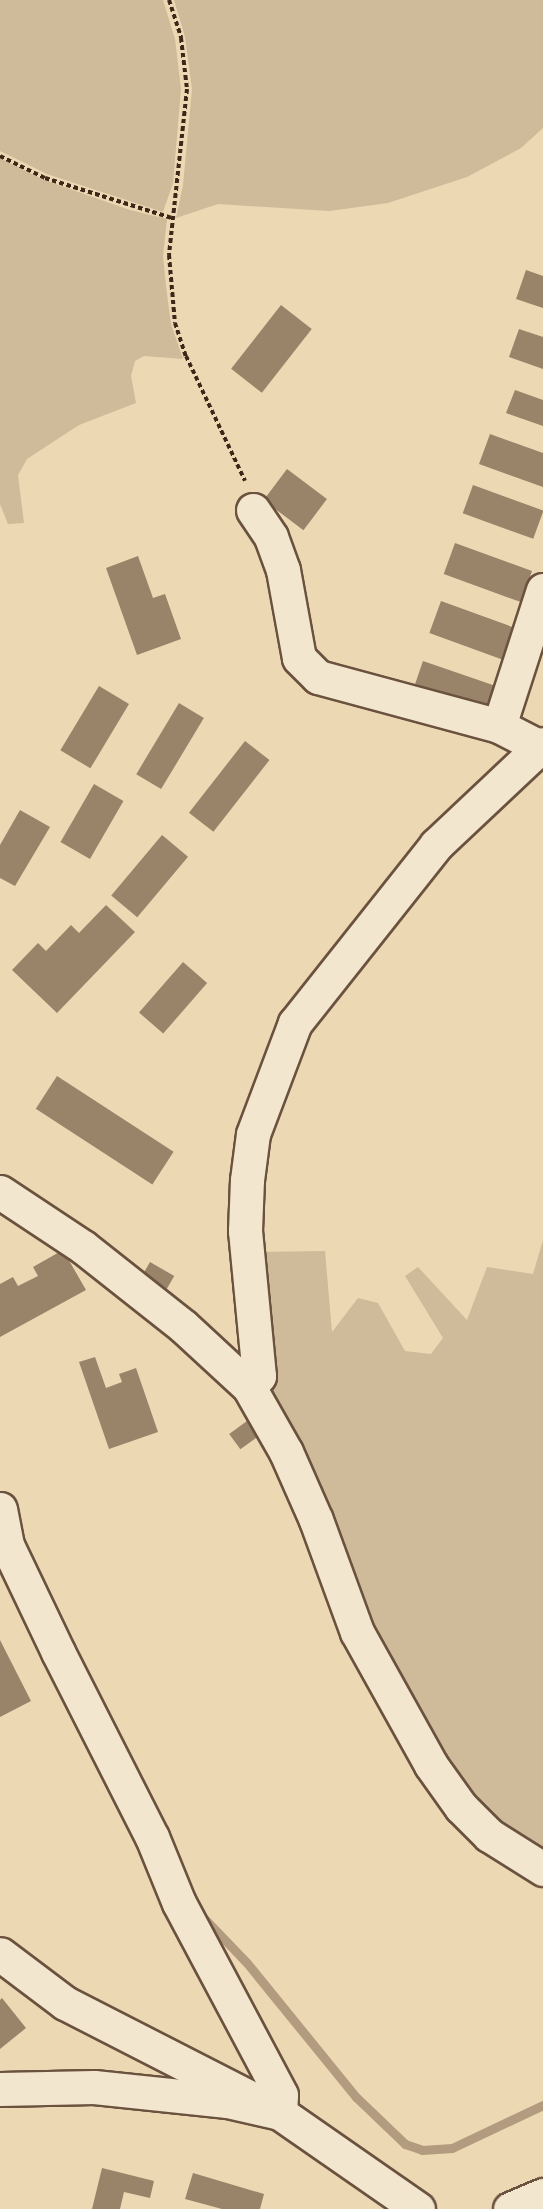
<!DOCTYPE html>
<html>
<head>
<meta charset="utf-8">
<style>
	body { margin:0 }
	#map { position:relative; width:543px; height:2209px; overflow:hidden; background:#edd8b4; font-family:"Libre Bodoni",serif }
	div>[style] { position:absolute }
	.green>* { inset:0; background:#cfba99 }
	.stream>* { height:9px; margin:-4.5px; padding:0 4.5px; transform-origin:4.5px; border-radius:4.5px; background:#b29b7f }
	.building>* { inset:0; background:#998369; transform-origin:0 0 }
	.path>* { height:4px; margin-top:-2px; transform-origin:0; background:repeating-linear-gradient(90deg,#3e2618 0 4.5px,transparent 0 7.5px) }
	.roads { filter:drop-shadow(2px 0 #6a523f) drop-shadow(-2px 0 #6a523f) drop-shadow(0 2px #6a523f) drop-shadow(0 -2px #6a523f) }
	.minor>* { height:33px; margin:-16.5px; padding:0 16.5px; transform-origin:16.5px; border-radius:16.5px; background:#f3e6ce }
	span { translate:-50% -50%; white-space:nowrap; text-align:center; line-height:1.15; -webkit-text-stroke:4.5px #f3e6ce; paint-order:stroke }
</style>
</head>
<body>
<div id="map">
	<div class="green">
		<div style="clip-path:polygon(0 0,163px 0,175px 39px,181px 89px,173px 183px,163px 212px,47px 174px,0 151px)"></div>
		<div style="clip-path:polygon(174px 0,543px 0,543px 128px,521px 148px,467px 177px,388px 203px,329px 211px,218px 204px,176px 218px,183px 185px,192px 89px,185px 37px)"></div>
		<div style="clip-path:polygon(0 158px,44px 180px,130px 210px,167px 219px,163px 256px,166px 286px,171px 324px,183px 359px,144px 356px,135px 361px,131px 376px,136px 403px,79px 425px,27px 459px,18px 475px,24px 523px,8px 524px,0 504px)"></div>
		<div style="clip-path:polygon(543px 1240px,543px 1861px,459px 1792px,341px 1572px,269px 1387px,256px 1252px,325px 1251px,332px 1332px,358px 1298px,378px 1303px,405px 1351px,431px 1354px,443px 1338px,405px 1276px,418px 1267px,467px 1320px,487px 1267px,533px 1274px)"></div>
	</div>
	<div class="stream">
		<div style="left:201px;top:1915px;width:66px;rotate:46.2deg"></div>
		<div style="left:247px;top:1963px;width:173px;rotate:50.9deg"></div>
		<div style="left:356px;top:2097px;width:68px;rotate:43.8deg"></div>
		<div style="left:405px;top:2144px;width:18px;rotate:19deg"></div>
		<div style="left:422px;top:2150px;width:30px;rotate:-4deg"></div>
		<div style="left:452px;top:2148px;width:101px;rotate:-25.3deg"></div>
	</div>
	<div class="building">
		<div style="clip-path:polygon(526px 270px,543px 276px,543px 308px,516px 299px)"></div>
		<div style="left:281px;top:305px;width:39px;height:81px;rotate:38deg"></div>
		<div style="clip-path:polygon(519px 329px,543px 337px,543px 369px,509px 357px)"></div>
		<div style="clip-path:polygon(515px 390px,543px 400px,543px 426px,506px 413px)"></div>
		<div style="clip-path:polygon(490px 434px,543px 453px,543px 487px,479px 464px)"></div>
		<div style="left:287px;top:469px;width:50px;height:39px;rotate:37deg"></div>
		<div style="left:473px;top:485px;width:75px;height:30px;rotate:20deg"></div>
		<div style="left:455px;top:543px;width:82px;height:33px;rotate:20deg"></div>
		<div style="clip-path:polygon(138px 556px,153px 598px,165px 594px,181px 639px,137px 655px,106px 568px)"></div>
		<div style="left:441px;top:601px;width:84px;height:34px;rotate:20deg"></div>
		<div style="left:423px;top:661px;width:80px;height:33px;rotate:19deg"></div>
		<div style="left:99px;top:686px;width:35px;height:75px;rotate:31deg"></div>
		<div style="left:179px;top:703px;width:29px;height:83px;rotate:31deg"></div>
		<div style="left:245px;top:741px;width:31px;height:91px;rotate:38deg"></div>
		<div style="left:94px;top:784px;width:34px;height:67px;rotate:30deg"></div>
		<div style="clip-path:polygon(20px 810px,50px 827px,15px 886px,0 878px,0 845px)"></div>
		<div style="left:162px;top:835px;width:34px;height:79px;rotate:40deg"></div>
		<div style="clip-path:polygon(106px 905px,135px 932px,57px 1013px,12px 970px,38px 943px,46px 951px,71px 925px,79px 933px)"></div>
		<div style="left:183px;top:962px;width:32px;height:67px;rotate:41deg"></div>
		<div style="left:57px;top:1076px;width:139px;height:39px;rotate:33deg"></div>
		<div style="clip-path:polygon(63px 1250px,86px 1290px,0 1337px,0 1284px,13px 1277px,18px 1286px,38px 1276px,33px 1267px)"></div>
		<div style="left:150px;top:1262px;width:28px;height:15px;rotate:30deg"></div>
		<div style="clip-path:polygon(95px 1357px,106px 1388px,122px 1382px,119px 1374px,136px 1368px,158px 1432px,109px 1449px,79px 1362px)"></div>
		<div style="left:247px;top:1421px;width:19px;height:22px;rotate:54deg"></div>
		<div style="clip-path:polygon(0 1640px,31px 1701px,0 1717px)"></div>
		<div style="clip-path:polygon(2px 1998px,26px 2028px,0 2049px,0 2000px)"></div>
		<div style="clip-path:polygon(102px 2168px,154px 2181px,150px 2198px,124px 2192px,120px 2209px,92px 2209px)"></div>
		<div style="clip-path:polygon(193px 2173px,264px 2194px,260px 2209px,222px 2209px,185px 2199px)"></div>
	</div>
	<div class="path">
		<div style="left:169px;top:0;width:40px;rotate:72deg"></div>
		<div style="left:181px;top:38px;width:51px;rotate:83.3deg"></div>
		<div style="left:187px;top:89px;width:167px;rotate:96.2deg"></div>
		<div style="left:169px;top:255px;width:68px;rotate:85deg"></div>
		<div style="left:175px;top:323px;width:35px;rotate:72deg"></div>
		<div style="left:186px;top:356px;width:138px;rotate:64.7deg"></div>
		<div style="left:0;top:156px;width:50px;rotate:26.1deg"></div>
		<div style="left:45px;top:178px;width:133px;rotate:17.5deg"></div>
	</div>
	<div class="roads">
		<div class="minor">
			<div style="left:253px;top:510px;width:32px;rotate:56deg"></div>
			<div style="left:271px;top:537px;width:35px;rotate:70deg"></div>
			<div style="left:283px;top:570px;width:89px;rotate:79.7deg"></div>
			<div style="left:299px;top:658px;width:27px;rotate:45deg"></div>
			<div style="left:318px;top:677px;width:188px;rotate:15.1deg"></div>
			<div style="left:499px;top:726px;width:46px;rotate:27.1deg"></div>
			<div style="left:499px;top:726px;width:143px;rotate:-72.1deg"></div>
			<div style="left:0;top:1192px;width:100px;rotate:33.5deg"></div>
			<div style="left:83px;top:1247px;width:127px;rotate:38.3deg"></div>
			<div style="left:183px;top:1326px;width:90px;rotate:42.7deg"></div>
			<div style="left:249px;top:1387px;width:75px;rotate:60.4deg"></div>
			<div style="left:286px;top:1452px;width:74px;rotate:66.2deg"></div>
			<div style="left:316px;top:1520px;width:119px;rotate:69.9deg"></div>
			<div style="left:357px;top:1632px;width:152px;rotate:60.9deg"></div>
			<div style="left:431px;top:1765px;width:52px;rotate:54.5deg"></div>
			<div style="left:461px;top:1807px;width:40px;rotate:45deg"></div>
			<div style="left:489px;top:1835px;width:64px;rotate:32.2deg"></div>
			<div style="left:249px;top:1387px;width:15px;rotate:-48deg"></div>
			<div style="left:259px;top:1376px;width:146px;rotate:-95.5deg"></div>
			<div style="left:245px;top:1231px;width:51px;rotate:-87.8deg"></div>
			<div style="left:247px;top:1180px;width:46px;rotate:-82.6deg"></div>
			<div style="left:253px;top:1134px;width:119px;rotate:-69.3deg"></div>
			<div style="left:295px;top:1023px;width:227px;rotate:-51.6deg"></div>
			<div style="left:436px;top:845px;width:147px;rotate:-43.3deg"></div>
			<div style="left:0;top:1509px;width:37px;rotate:79deg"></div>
			<div style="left:7px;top:1545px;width:119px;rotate:64.5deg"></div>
			<div style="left:58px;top:1652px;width:208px;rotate:63.1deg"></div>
			<div style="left:152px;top:1837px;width:71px;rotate:67.8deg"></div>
			<div style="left:179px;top:1903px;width:217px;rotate:62deg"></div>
			<div style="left:281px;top:2095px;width:18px;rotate:93deg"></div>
			<div style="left:280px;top:2113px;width:242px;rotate:-152.9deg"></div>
			<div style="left:65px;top:2003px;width:81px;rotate:-143deg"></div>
			<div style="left:0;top:2089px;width:94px;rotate:-1.2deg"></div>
			<div style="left:94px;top:2087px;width:134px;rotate:6deg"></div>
			<div style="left:227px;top:2101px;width:54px;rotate:12.8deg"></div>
			<div style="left:280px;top:2113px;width:168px;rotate:34.8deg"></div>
			<div style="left:510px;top:2209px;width:36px;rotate:-23deg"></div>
		</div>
	</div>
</div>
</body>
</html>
